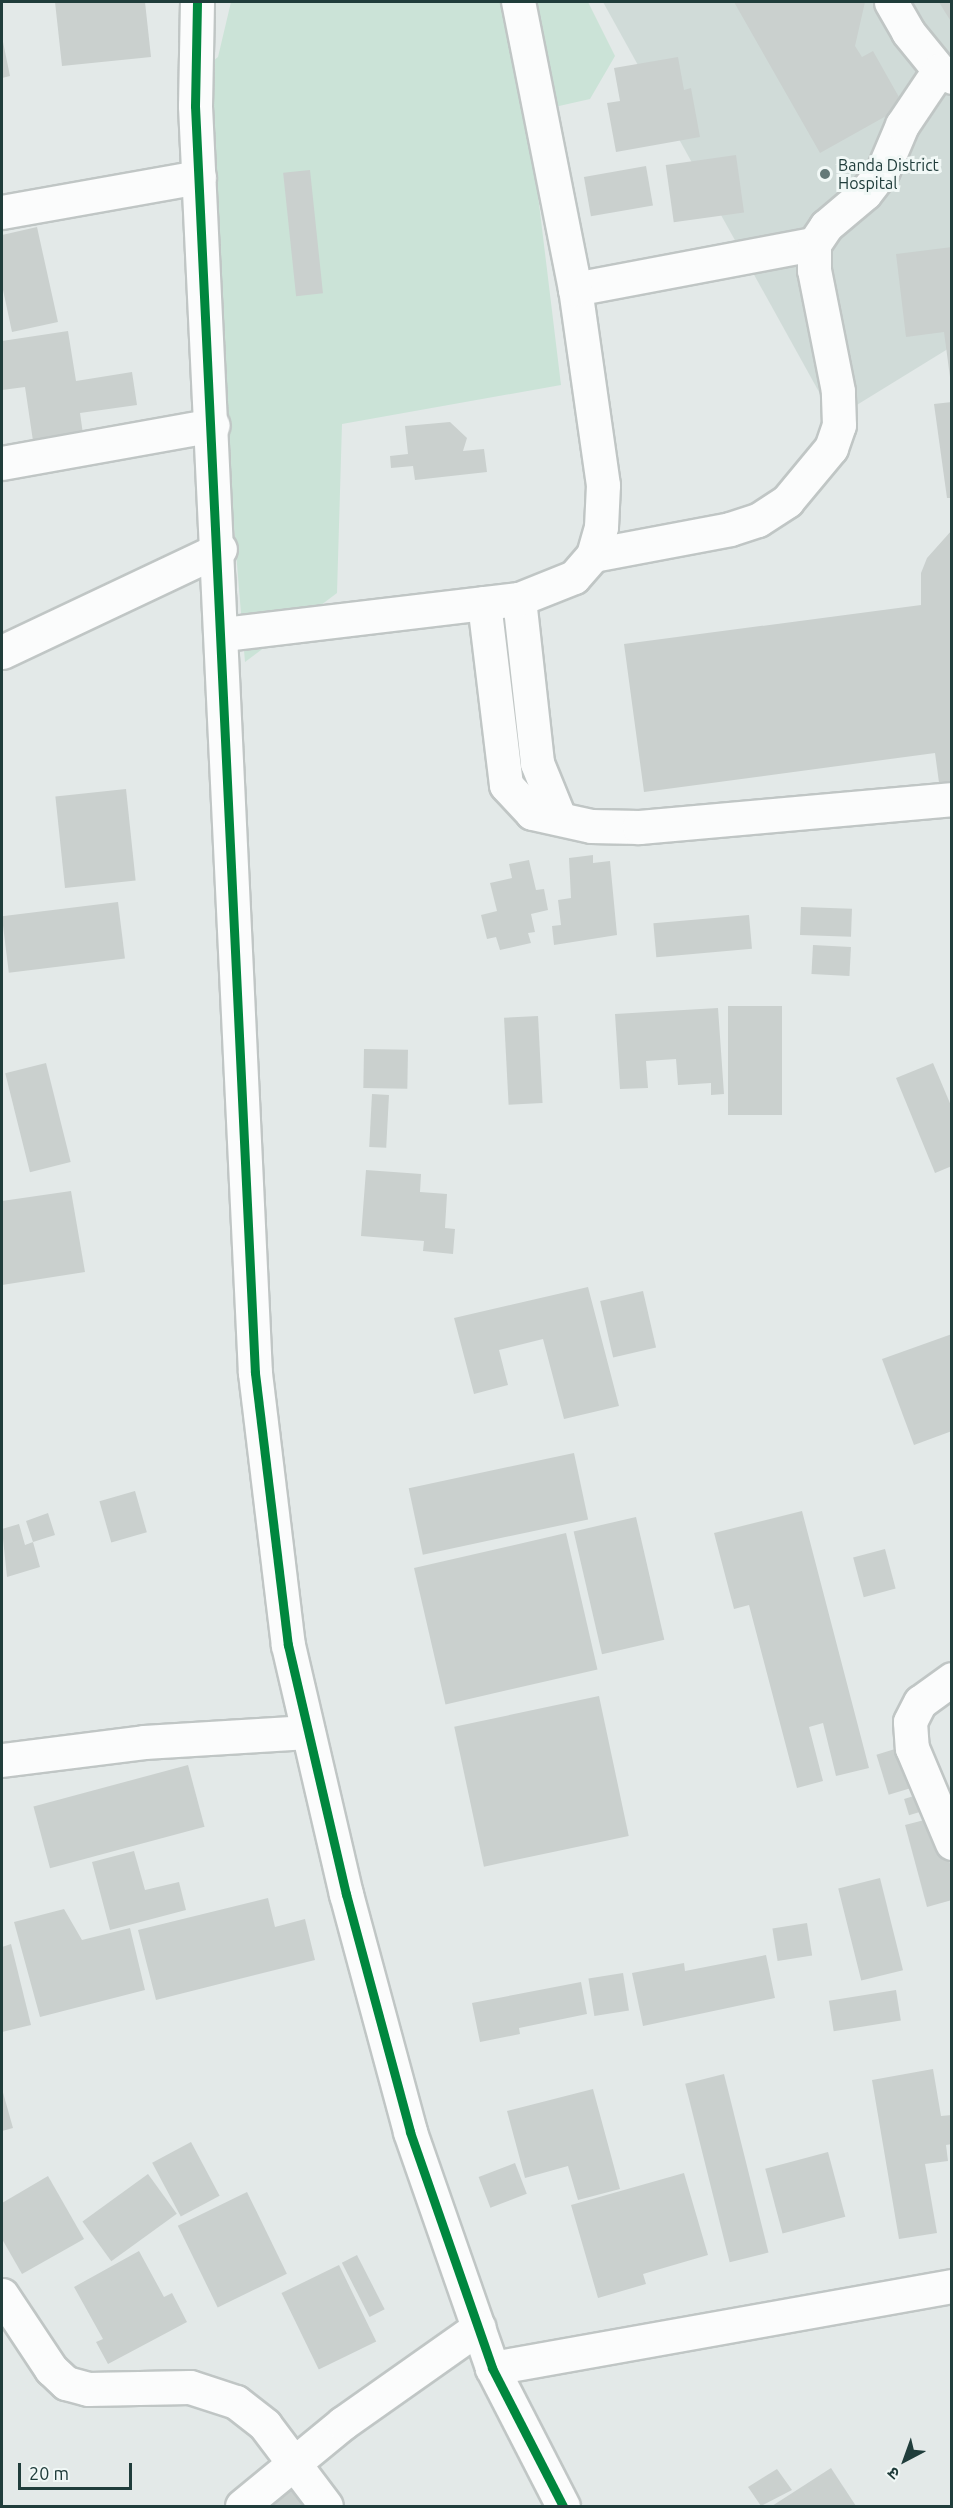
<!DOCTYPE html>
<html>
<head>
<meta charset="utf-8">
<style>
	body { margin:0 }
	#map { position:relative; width:953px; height:2508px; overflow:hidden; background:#e3e9e8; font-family:Ubuntu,"Noto Sans Devanagari",sans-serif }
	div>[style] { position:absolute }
	.built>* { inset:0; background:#d0dbd8 }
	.green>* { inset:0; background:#cbe3d7 }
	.building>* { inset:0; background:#cad0ce; transform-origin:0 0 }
	.roads { filter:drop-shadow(2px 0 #c0c6c5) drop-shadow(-2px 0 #c0c6c5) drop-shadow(0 2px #c0c6c5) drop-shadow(0 -2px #c0c6c5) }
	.minor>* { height:33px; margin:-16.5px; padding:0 16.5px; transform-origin:16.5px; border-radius:16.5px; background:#fbfcfc }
	.cycleway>* { height:9px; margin:-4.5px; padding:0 4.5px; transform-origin:4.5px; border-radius:4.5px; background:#00873e }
	.dots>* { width:16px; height:16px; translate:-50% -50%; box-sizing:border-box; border:3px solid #f1f8f6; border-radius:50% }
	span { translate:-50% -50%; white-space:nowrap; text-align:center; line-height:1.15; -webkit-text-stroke:6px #f1f8f6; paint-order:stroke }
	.poi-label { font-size:16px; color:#203d3b }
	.left { translate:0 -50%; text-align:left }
	.frame { position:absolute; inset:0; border:3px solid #203d3b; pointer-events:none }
	.north { position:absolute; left:875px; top:2430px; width:60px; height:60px; -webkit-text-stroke:4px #f1f8f6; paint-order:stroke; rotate:221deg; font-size:16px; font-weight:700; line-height:24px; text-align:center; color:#203d3b }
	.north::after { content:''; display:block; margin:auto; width:21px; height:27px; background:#203d3b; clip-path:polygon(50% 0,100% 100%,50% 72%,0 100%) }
	.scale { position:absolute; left:18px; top:2463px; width:114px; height:27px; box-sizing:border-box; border:3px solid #203d3b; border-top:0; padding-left:8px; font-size:18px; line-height:21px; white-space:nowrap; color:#203d3b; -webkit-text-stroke:4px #f1f8f6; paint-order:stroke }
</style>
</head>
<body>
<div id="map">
	<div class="built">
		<div style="clip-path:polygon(603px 2px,951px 2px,951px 347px,834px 419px)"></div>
	</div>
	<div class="green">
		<div style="clip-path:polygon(231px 2px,588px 2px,615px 56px,590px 99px,528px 113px,561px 385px,342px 424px,337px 593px,245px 662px,197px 74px,218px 57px)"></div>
	</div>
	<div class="building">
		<div style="clip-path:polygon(55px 2px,145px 2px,151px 57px,62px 66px)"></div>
		<div style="clip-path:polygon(734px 2px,865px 2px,855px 46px,862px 57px,873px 51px,904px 106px,820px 153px)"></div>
		<div style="clip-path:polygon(939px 2px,952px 2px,952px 23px,945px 12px)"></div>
		<div style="clip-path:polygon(2px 37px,10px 76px,2px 78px)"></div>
		<div style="clip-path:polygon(678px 57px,684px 90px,691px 88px,700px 137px,616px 152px,607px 103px,620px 101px,614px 68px)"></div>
		<div style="left:736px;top:155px;width:58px;height:71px;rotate:82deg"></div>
		<div style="left:646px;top:166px;width:40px;height:63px;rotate:80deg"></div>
		<div style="left:310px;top:170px;width:124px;height:27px;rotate:84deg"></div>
		<div style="clip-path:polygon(37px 227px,58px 322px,12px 332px,2px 285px,2px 235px)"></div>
		<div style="clip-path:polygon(952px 247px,952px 377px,950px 377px,944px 332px,906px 337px,896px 254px)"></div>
		<div style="clip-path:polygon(68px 331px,76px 381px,132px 372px,137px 405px,80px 413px,83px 434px,33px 441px,25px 387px,2px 390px,2px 341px)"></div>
		<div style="clip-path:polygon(952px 402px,952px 498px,947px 498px,934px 404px)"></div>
		<div style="clip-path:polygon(450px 422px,467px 438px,463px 451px,484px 449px,487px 472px,415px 480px,413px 466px,391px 468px,390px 456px,408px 454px,405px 426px)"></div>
		<div style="clip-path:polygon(952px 530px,952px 789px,940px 790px,935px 753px,644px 792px,624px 644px,921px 605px,921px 573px,927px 558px)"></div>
		<div style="left:126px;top:789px;width:92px;height:71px;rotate:84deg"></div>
		<div style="clip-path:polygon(593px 855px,593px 863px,610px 861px,617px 935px,554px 945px,552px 926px,561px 925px,558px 900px,571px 898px,569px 858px)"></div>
		<div style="clip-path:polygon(529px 860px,536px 890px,544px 889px,548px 910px,531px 914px,535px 932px,528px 933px,531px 943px,500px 950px,496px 937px,487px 939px,481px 915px,497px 911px,490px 883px,512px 878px,509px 864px)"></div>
		<div style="left:118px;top:902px;width:57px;height:117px;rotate:83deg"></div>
		<div style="left:801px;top:907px;width:51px;height:28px;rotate:2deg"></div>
		<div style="left:749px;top:915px;width:34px;height:96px;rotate:85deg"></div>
		<div style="left:813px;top:945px;width:38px;height:29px;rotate:3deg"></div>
		<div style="left:728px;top:1006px;width:54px;height:109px"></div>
		<div style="clip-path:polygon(718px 1008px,724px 1094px,711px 1095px,711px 1083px,678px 1085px,676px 1059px,646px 1061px,648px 1088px,620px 1089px,615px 1014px)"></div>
		<div style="left:538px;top:1016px;width:87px;height:34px;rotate:87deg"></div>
		<div style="left:364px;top:1049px;width:44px;height:39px;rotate:1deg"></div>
		<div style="left:46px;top:1063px;width:102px;height:42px;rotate:76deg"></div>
		<div style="clip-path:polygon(933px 1063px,952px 1108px,952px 1166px,935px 1173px,896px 1078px)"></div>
		<div style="left:372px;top:1094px;width:17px;height:53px;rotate:3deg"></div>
		<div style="clip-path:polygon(366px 1170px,421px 1174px,420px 1192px,447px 1194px,445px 1228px,455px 1229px,453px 1254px,423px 1251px,424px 1241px,361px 1236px)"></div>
		<div style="clip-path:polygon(71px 1191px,85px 1272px,2px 1285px,2px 1201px)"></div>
		<div style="clip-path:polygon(588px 1287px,619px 1406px,564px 1419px,543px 1339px,499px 1350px,508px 1385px,474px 1394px,454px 1318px)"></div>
		<div style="left:643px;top:1291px;width:58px;height:44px;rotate:77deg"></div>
		<div style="clip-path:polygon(952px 1334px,952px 1431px,914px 1445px,882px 1359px)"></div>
		<div style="left:574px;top:1453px;width:68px;height:169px;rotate:78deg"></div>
		<div style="left:135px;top:1491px;width:43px;height:37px;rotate:74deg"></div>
		<div style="clip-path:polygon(802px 1511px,869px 1768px,836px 1776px,823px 1723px,809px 1727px,823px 1781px,797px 1788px,749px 1605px,734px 1609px,714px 1533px)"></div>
		<div style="clip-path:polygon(48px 1513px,55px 1535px,33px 1542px,40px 1567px,7px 1577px,2px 1529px,19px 1524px,25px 1545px,33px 1542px,26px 1521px)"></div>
		<div style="left:636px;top:1517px;width:126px;height:64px;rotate:77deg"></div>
		<div style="left:566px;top:1533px;width:140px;height:156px;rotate:77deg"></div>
		<div style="left:885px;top:1549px;width:41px;height:33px;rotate:75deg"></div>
		<div style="left:599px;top:1696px;width:143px;height:148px;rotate:78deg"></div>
		<div style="left:908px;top:1745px;width:42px;height:33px;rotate:73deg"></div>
		<div style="left:188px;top:1765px;width:64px;height:160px;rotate:75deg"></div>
		<div style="left:927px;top:1792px;width:17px;height:24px;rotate:73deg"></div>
		<div style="clip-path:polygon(936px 1817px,952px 1870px,952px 1900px,927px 1907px,905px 1825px)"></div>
		<div style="clip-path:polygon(134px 1851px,145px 1890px,179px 1882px,186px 1910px,110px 1930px,92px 1862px)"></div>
		<div style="left:880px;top:1878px;width:95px;height:43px;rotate:76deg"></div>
		<div style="clip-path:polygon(268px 1898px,275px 1927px,305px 1919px,315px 1960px,156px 2000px,138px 1930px)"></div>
		<div style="clip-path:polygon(64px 1909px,82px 1940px,130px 1928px,145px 1990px,40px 2017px,14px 1922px)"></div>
		<div style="left:807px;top:1923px;width:33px;height:35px;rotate:81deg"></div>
		<div style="clip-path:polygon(11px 1944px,31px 2025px,2px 2032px,2px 1947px)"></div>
		<div style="clip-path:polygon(766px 1955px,775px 1998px,643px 2026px,632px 1973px,684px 1963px,685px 1971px)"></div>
		<div style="left:623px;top:1973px;width:38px;height:35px;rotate:81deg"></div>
		<div style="clip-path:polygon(581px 1982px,587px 2014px,519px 2028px,520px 2034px,480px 2042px,472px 2003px)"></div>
		<div style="left:896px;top:1990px;width:31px;height:68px;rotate:81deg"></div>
		<div style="clip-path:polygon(933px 2069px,941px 2116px,952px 2115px,952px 2144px,946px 2145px,948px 2161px,925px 2164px,937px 2233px,899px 2239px,872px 2080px)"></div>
		<div style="left:724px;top:2074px;width:184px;height:40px;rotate:76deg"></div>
		<div style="clip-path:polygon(2px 2089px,13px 2128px,2px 2131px)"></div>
		<div style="clip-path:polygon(593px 2089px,620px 2189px,578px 2200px,568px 2166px,525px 2178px,507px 2111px)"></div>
		<div style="left:191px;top:2142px;width:61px;height:44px;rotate:62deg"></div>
		<div style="left:828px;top:2152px;width:67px;height:65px;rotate:75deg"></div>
		<div style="left:515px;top:2163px;width:33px;height:39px;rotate:69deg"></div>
		<div style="clip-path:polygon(684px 2173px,708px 2255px,643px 2274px,646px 2284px,598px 2298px,571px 2205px)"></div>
		<div style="left:148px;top:2174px;width:49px;height:81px;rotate:54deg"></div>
		<div style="clip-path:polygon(48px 2176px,84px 2239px,22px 2274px,2px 2239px,2px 2203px)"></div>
		<div style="left:247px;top:2192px;width:91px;height:77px;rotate:64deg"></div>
		<div style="clip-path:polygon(139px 2251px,164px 2297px,172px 2293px,187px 2322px,108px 2364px,96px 2342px,103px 2339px,74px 2287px)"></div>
		<div style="left:357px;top:2255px;width:61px;height:17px;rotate:63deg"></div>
		<div style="left:339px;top:2265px;width:85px;height:64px;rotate:64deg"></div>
		<div style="clip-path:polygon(831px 2468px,856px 2506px,772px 2506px)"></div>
		<div style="clip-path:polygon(777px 2469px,792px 2490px,761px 2506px,748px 2487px)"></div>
		<div style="clip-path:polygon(298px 2484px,314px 2506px,268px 2506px)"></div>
	</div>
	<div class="roads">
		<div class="minor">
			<div style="left:197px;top:2px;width:104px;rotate:91.1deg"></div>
			<div style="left:195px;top:106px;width:1268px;rotate:87.29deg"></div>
			<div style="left:255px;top:1373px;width:274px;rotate:83.1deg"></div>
			<div style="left:288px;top:1645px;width:256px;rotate:76.9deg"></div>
			<div style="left:346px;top:1894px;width:246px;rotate:74.9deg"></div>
			<div style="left:410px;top:2132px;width:250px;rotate:70.8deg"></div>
			<div style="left:492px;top:2368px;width:155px;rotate:62.8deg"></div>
			<div style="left:891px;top:2px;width:34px;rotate:60deg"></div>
			<div style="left:908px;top:32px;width:49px;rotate:50.8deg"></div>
			<div style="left:939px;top:70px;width:15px;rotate:28deg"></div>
			<div style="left:2px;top:212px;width:200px;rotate:-10.1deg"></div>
			<div style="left:575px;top:289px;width:243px;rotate:-10.7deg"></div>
			<div style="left:2px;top:463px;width:214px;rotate:-10.2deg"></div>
			<div style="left:593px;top:555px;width:139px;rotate:-10.7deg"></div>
			<div style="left:730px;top:529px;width:29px;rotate:-18deg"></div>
			<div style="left:758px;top:520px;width:35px;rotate:-33deg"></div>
			<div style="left:787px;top:501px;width:69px;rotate:-50.3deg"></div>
			<div style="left:831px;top:448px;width:24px;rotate:-71deg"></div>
			<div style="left:839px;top:425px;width:34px;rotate:-92deg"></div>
			<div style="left:838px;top:391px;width:123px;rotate:-101.2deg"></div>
			<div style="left:814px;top:270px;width:26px;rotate:-90deg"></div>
			<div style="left:814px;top:244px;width:22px;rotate:-56deg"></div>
			<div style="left:826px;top:226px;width:51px;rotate:-40.2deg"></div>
			<div style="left:865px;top:193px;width:29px;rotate:-52deg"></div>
			<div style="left:883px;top:170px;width:49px;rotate:-67.1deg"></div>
			<div style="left:902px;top:125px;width:66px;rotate:-56.1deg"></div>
			<div style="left:519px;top:599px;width:165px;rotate:83.7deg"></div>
			<div style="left:537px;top:763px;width:58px;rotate:67.8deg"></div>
			<div style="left:484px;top:603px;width:183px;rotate:83.1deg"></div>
			<div style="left:506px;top:785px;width:38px;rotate:47deg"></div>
			<div style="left:532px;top:813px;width:60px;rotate:12.4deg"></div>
			<div style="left:591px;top:826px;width:48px;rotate:1.2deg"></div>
			<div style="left:639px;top:827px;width:314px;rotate:-5.1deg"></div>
			<div style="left:224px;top:634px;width:297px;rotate:-6.8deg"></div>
			<div style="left:519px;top:599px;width:59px;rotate:-21.8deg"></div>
			<div style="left:574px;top:577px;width:29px;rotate:-49deg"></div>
			<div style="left:593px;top:555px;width:29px;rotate:-74deg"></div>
			<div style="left:601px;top:527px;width:42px;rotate:-87.3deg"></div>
			<div style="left:603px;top:485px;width:198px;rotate:-98.1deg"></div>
			<div style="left:575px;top:289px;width:293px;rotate:-101.2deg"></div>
			<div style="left:2px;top:652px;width:241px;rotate:-25.3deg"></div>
			<div style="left:952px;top:1679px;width:39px;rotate:144deg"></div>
			<div style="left:920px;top:1702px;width:22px;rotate:117deg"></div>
			<div style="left:910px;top:1722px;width:26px;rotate:86deg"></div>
			<div style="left:912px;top:1748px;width:103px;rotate:67.2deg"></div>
			<div style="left:2px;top:1760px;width:143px;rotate:-7.2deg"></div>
			<div style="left:144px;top:1742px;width:164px;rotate:-3.5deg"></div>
			<div style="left:2px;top:2295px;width:89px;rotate:56.5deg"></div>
			<div style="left:51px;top:2369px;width:21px;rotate:43deg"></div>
			<div style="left:66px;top:2383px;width:23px;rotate:15deg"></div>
			<div style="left:88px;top:2389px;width:102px;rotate:-1.1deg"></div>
			<div style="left:190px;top:2387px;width:48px;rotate:18.1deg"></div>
			<div style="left:236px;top:2402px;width:37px;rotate:38deg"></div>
			<div style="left:265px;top:2425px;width:101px;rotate:53deg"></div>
			<div style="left:492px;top:2368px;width:467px;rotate:-10.1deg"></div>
			<div style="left:242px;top:2506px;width:131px;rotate:-39.4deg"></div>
			<div style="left:343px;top:2423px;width:166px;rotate:-35.2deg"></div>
		</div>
	</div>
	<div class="cycleway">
		<div style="left:197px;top:2px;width:104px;rotate:91.1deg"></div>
		<div style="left:195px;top:106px;width:1268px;rotate:87.29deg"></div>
		<div style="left:255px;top:1373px;width:274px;rotate:83.1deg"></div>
		<div style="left:288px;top:1645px;width:256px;rotate:76.9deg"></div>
		<div style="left:346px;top:1894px;width:246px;rotate:74.9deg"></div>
		<div style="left:410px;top:2132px;width:250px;rotate:70.8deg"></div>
		<div style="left:492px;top:2368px;width:155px;rotate:62.8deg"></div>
	</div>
	<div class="dots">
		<div style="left:825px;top:174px;background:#647978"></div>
	</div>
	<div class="poi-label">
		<span class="left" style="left:838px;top:174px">Banda District<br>Hospital</span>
	</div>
	<div class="frame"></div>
	<div class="north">उ</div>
	<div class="scale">20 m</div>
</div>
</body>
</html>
